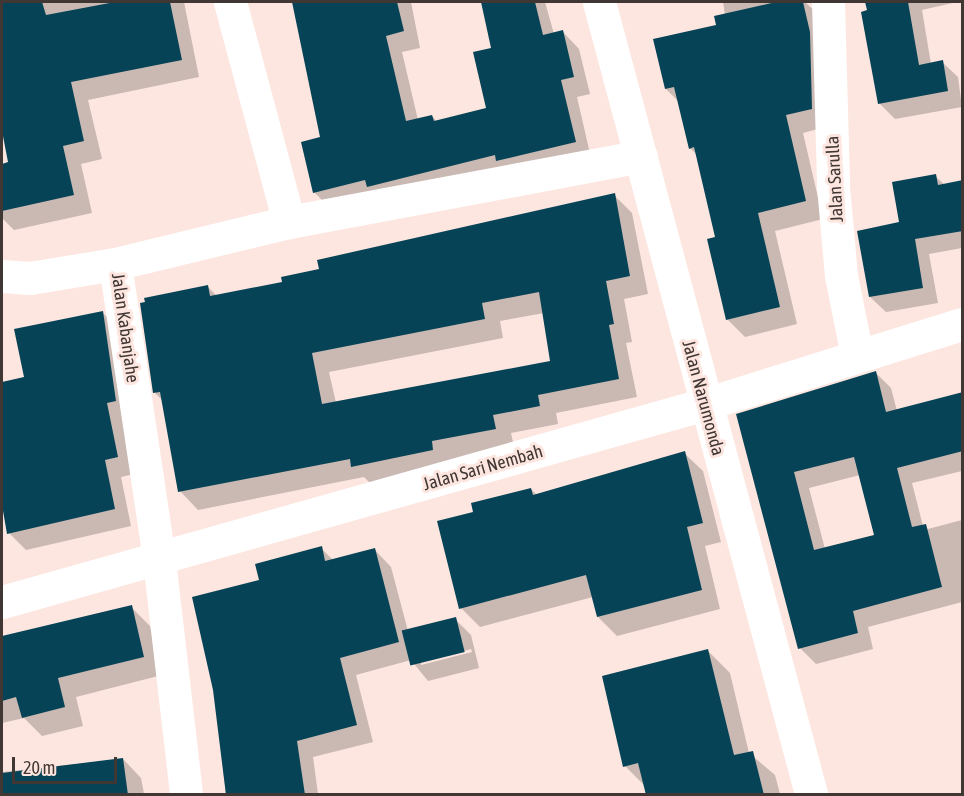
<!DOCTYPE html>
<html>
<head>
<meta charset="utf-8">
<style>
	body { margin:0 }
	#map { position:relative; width:964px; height:796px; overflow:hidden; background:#fde6df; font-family:"Asap Condensed",sans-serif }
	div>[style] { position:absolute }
	.shadow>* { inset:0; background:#0003 }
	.building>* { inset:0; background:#064356; transform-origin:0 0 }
	.minor>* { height:33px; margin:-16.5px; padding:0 16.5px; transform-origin:16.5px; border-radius:16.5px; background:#fff }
	.tertiary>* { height:33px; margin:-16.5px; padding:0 16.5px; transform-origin:16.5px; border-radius:16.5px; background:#fff }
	span { translate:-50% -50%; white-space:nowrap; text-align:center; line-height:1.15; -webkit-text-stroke:6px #fde6df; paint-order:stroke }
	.street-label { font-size:18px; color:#403734 }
	.frame { position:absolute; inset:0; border:3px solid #403734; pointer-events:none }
	.scale { position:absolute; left:12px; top:757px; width:105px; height:27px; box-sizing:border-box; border:3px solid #403734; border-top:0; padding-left:8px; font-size:18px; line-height:21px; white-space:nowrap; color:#403734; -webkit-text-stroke:4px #fde6df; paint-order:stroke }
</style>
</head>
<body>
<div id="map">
	<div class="shadow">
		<div style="clip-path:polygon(2px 2px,184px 2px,199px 77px,88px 100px,102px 159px,81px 164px,92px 213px,14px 230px,2px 218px,2px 165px,10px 163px,2px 126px)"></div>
		<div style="clip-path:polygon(303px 2px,411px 2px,420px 48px,402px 52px,418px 120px,432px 116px,437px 122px,488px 110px,493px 49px,482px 2px,545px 2px,554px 34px,563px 32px,579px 49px,590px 94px,577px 97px,591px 158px,331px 209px,314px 192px,322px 139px,294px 4px)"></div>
		<div style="clip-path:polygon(723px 2px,805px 2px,819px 15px,829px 126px,803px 133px,823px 219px,775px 231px,797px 324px,745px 337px,727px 319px,717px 238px,697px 155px,690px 148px,679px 102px,666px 89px,655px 40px,718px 26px,725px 15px)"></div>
		<div style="clip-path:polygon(867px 2px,957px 2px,922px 10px,931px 64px,942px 62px,958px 77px,962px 107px,895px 119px,879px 103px)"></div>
		<div style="clip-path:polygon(935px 176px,945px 185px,962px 182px,962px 248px,929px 254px,938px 303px,886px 312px,870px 297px,901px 223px)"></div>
		<div style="clip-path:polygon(evenodd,614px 195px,632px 213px,648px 294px,624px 299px,632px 342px,626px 343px,637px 397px,556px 413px,558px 424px,511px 433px,514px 447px,371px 484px,364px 477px,198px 510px,180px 491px,163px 401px,155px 393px,208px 287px,217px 296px,284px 283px,614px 195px,544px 313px,551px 362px,336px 403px,329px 372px,503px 338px,500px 321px,544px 313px)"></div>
		<div style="clip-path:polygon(103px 313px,119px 330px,134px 474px,121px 477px,131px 526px,26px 550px,9px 533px,2px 499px,2px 383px,25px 378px)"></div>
		<div style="clip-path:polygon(evenodd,875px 372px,891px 388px,897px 411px,962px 395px,962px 471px,912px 483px,923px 526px,928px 529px,962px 520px,962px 602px,868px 627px,873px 649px,816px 664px,800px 648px,738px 415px,875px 372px,860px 475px,875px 536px,825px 549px,809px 488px,860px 475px)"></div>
		<div style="clip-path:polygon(684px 453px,703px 471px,721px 542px,705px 546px,720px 609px,617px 636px,598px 617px,593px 597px,480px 627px,461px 608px,475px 513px,531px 489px,537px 495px)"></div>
		<div style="clip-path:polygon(evenodd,321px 548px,334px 561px,375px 550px,391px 567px,408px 631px,455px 619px,471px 635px,479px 668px,428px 681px,411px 660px,356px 675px,373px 742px,313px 757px,318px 794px,226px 794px,214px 689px,261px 581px,321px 548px,471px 649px,472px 652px,421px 665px,421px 662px,471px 649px)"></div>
		<div style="clip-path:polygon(131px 607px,150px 626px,162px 675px,76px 697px,83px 726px,42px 736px,24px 718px,2px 723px,2px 653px)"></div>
		<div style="clip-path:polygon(708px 651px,730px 673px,749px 753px,775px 775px,780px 794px,648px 794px,646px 787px,625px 766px)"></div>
		<div style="clip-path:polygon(123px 759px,141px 778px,144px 794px,2px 794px,2px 772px)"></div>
	</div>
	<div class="building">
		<div style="clip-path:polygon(2px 2px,42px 2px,46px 15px,115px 2px,170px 2px,182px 60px,71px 82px,84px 141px,63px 146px,74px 195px,2px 211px,2px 164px,8px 162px,2px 131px)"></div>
		<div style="clip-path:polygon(292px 2px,397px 2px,404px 31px,386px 36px,406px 121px,432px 115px,434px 121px,486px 108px,473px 52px,491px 48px,481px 2px,535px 2px,543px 35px,563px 30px,574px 77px,561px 80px,576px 142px,496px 161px,495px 155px,367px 187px,365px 180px,313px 193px,301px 142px,320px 137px)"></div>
		<div style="clip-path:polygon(776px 2px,803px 2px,810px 32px,812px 109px,786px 115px,806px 201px,758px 213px,780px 307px,726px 320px,707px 239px,715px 237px,694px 147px,689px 149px,674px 87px,665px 89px,653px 39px,716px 25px,714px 16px)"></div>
		<div style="clip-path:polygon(865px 2px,908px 2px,919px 65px,943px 60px,948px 91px,878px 104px,861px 12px,867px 10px)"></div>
		<div style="clip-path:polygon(936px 174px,938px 185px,963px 180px,963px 231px,915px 239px,923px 288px,869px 297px,857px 231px,899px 222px,892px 182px)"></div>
		<div style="clip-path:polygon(evenodd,615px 193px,630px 276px,606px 281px,614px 324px,609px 325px,619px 379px,538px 395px,540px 406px,493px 415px,496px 429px,432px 441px,433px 450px,351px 467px,350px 459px,178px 492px,160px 392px,153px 393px,140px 303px,145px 302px,144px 298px,208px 285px,210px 296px,282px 282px,281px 277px,319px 269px,317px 260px,615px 193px,539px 292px,550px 361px,322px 404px,312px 353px,485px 319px,482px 303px,539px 292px)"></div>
		<div style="clip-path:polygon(103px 311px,116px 401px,107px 403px,118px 457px,105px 460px,115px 509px,7px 534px,2px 505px,2px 382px,24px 377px,14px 329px)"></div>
		<div style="clip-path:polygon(evenodd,876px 371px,886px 412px,963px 392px,963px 451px,897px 468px,912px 527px,926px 524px,942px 587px,853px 611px,858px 633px,798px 649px,736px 414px,876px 371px,854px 457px,874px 535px,814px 550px,794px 472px,854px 457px)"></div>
		<div style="clip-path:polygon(685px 451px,703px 523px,687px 527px,702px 590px,597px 617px,586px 575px,459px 609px,437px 521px,473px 512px,471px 503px,531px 488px,533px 495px)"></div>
		<div style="clip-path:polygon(322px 546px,325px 561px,375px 548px,399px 642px,340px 658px,357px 725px,297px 741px,305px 795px,226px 795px,213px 690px,192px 597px,259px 580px,255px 564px)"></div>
		<div style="clip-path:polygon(132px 605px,144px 657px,58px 678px,65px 707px,22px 718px,16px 697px,2px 701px,2px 636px)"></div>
		<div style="left:456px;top:617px;width:36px;height:56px;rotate:76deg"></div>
		<div style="clip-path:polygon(708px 649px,734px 755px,753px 751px,764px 795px,646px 795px,638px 763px,623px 767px,602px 676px)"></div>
		<div style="clip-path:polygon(123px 758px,128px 795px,2px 795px,2px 773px)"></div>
	</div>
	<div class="minor">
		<div style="left:230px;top:2px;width:228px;rotate:75deg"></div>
		<div style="left:828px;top:2px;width:184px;rotate:88.4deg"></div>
		<div style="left:833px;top:186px;width:90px;rotate:84.9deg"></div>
		<div style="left:841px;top:276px;width:81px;rotate:78.6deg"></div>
		<div style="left:115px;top:264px;width:299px;rotate:81.5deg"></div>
		<div style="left:159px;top:560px;width:236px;rotate:83.4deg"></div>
		<div style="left:2px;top:276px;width:28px;rotate:4deg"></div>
		<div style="left:30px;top:278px;width:86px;rotate:-9.4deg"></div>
		<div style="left:115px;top:264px;width:179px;rotate:-13.6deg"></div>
		<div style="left:289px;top:222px;width:358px;rotate:-10.6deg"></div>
		<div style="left:2px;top:602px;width:730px;rotate:-15.73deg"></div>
		<div style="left:705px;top:404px;width:269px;rotate:-17.3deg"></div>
	</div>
	<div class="tertiary">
		<div style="left:599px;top:2px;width:820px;rotate:75.01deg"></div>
	</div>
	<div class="street-label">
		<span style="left:835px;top:179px;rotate:-93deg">Jalan Sarulla</span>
		<span style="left:125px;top:328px;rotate:82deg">Jalan Kabanjahe</span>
		<span style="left:703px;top:398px;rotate:75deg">Jalan Narumonda</span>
		<span style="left:483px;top:468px;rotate:-16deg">Jalan Sari Nembah</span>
	</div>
	<div class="frame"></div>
	<div class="scale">20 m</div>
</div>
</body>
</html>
